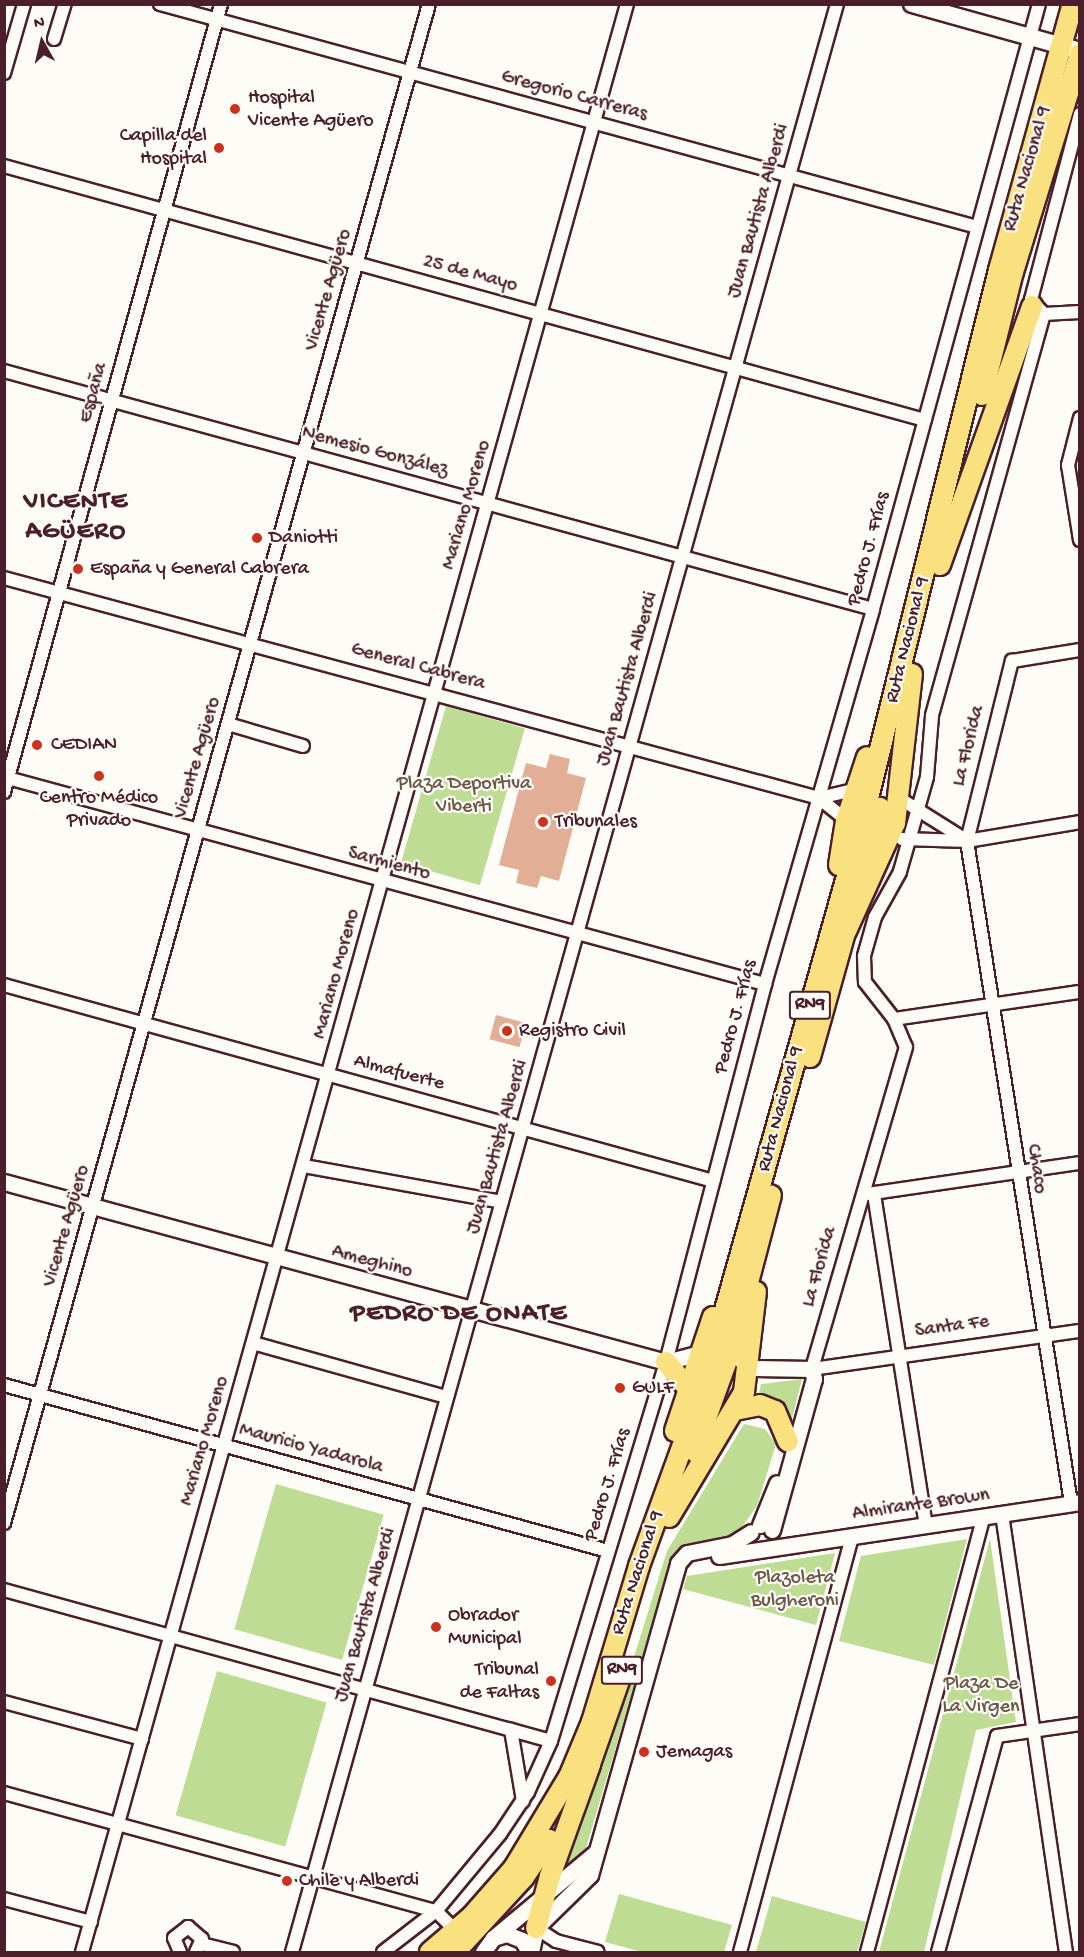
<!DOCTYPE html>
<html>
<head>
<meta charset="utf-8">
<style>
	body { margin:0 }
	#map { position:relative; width:1084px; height:1957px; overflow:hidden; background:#fdfcf7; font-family:"Gochi Hand",sans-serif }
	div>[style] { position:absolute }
	.green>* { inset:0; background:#bedc94; transform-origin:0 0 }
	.building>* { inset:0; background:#e2ae95; transform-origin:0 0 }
	.roads { filter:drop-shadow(2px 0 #4a1f2b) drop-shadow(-2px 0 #4a1f2b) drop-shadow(0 2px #4a1f2b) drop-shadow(0 -2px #4a1f2b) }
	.minor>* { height:12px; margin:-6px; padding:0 6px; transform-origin:6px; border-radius:6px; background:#fdfcf7 }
	.tertiary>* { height:15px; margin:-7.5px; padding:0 7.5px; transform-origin:7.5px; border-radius:7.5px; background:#fdfcf7 }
	.secondary>* { height:16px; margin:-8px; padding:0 8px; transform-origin:8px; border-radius:8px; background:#fdfcf7 }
	.trunk>* { height:20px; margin:-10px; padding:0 10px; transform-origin:10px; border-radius:10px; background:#fae180 }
	.dots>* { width:16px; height:16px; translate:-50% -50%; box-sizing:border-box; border:3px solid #fdfcf7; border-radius:50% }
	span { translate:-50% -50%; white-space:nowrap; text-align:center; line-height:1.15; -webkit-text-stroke:4.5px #fdfcf7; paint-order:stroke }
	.shield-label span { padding:2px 4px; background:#fdfcf7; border:2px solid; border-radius:4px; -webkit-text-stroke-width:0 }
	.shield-label { font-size:18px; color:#4a1f2b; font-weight:700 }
	.street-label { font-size:20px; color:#4a1f2b }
	.poi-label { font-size:20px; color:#4a1f2b }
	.left { translate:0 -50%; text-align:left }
	.right { translate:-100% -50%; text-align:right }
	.park-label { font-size:20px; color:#6d584a }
	.district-label { font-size:26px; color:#4a1f2b; font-weight:700; letter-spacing:1.5px }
	.frame { position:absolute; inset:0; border:6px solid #4a1f2b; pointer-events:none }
	.north { position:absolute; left:12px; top:12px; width:60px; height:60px; -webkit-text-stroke:4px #fdfcf7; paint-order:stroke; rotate:352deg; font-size:16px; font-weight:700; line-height:24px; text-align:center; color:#4a1f2b }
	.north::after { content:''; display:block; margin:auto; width:21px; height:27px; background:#4a1f2b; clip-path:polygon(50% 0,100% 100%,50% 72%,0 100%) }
</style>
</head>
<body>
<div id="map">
	<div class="green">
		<div style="left:446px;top:706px;width:82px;height:163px;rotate:16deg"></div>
		<div style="clip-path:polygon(802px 1379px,792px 1419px,758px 1398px,761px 1384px)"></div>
		<div style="clip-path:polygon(744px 1424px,765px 1429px,776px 1444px,757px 1506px,734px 1538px,686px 1544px,672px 1558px,586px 1848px,554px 1877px,587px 1808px,667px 1551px)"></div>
		<div style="left:276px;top:1484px;width:112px;height:151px;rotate:16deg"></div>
		<div style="clip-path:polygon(967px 1539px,934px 1665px,839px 1641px,861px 1556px)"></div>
		<div style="clip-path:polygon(990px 1539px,1016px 1722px,976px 1730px,924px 1952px,879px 1952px)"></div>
		<div style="clip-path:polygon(835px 1553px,816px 1625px,683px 1589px,687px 1576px)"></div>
		<div style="left:217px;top:1671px;width:114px;height:150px;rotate:16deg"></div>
		<div style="clip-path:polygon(619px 1894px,732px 1925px,724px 1952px,642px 1952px,605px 1942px)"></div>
		<div style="clip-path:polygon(772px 1896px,866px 1922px,857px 1952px,756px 1952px)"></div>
	</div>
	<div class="building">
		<div style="clip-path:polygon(550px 754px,570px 759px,567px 773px,586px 778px,559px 881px,541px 876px,537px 888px,516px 883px,519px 870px,499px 865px,526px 763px,546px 768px)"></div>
		<div style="left:496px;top:1015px;width:31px;height:25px;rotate:15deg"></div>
	</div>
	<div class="roads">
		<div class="minor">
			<div style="left:160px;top:4px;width:847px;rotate:15.27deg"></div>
			<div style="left:54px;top:39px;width:37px;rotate:-73deg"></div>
			<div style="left:4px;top:73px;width:72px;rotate:-73.8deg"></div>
			<div style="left:1080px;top:114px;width:192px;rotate:104.8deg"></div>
			<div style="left:1031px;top:300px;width:19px;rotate:47deg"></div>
			<div style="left:1044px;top:314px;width:36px;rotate:-3deg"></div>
			<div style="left:4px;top:166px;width:955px;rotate:15.42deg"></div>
			<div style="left:1044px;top:314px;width:417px;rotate:105.6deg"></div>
			<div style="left:932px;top:716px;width:61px;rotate:94.7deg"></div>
			<div style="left:927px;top:777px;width:66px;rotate:105.9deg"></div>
			<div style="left:909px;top:840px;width:33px;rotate:106deg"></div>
			<div style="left:900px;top:872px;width:51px;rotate:119.1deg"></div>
			<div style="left:875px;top:917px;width:41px;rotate:105.8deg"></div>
			<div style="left:864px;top:956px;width:26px;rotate:88deg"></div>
			<div style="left:865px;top:982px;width:47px;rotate:51.9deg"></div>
			<div style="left:894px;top:1019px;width:30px;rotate:67deg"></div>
			<div style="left:906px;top:1047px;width:335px;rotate:106.3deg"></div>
			<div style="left:812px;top:1369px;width:271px;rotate:-8.1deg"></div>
			<div style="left:4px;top:371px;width:901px;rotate:15.32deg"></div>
			<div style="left:1080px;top:418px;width:49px;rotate:104.3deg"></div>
			<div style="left:1068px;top:465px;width:76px;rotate:80.9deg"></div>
			<div style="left:4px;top:578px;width:844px;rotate:15.11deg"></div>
			<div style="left:819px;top:798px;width:38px;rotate:39deg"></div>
			<div style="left:228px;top:724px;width:78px;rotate:16.3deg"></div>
			<div style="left:4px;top:777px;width:789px;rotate:15.22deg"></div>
			<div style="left:4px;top:792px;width:817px;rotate:-74.6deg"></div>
			<div style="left:819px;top:798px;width:37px;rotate:-13deg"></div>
			<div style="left:899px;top:798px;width:79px;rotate:32.1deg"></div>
			<div style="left:902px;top:839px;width:65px;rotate:1.8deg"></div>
			<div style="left:967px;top:841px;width:115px;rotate:-9.5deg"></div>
			<div style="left:4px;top:985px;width:736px;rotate:15.45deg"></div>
			<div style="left:894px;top:1019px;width:188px;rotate:-8.3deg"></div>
			<div style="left:304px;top:1166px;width:201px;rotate:10.3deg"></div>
			<div style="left:867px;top:1194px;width:215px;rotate:-8.3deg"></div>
			<div style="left:874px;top:1194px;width:336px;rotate:81.1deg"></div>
			<div style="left:253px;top:1343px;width:201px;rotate:15.6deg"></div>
			<div style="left:4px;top:1385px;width:626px;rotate:15.37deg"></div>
			<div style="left:1071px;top:1503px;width:670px;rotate:-98.93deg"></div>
			<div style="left:967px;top:841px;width:186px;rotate:-76deg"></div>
			<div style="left:1012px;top:661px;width:69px;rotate:-9.2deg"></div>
			<div style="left:1002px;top:1514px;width:443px;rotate:81.7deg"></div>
			<div style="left:4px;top:1523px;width:1577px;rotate:-74.37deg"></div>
			<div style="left:4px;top:1590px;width:567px;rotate:15.43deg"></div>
			<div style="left:4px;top:1702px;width:143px;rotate:15deg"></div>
			<div style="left:511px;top:1730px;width:72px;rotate:80.4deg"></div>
			<div style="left:4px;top:1793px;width:448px;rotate:15.3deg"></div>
			<div style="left:436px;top:1911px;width:28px;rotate:45deg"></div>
			<div style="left:4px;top:1899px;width:90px;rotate:14.8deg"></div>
			<div style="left:536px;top:1928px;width:24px;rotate:33deg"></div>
			<div style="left:556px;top:1941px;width:43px;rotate:14.7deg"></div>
			<div style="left:202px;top:1944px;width:32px;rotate:14deg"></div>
			<div style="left:82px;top:1952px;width:2023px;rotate:-74.37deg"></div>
			<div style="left:180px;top:1952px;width:15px;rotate:-113deg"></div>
			<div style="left:174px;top:1938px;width:18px;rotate:-38deg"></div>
			<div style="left:188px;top:1927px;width:18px;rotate:41deg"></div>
			<div style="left:202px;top:1939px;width:14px;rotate:115deg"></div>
			<div style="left:292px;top:1952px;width:2023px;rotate:-74.37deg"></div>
			<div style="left:383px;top:1952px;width:67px;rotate:-37.7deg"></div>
			<div style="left:436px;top:1911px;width:100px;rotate:-50.3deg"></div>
			<div style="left:500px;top:1834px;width:50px;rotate:-56.3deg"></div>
			<div style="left:528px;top:1792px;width:56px;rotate:-65.7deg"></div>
			<div style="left:551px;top:1741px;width:396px;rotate:-73.1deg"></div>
			<div style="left:666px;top:1362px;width:391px;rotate:-75.3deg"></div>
			<div style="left:765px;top:984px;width:390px;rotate:-73.9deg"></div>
			<div style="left:873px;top:609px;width:627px;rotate:-74.66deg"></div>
			<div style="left:740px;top:1952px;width:431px;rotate:-74.9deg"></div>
			<div style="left:867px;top:1952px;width:451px;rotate:-75deg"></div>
			<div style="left:938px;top:1952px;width:224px;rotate:-74.7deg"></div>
			<div style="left:997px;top:1736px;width:84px;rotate:-8.2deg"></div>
		</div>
		<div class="tertiary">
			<div style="left:4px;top:1182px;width:686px;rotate:15.21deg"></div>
			<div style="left:666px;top:1362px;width:43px;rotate:-14.7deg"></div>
			<div style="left:740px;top:1359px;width:17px;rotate:31deg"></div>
			<div style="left:755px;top:1368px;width:57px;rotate:1deg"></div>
			<div style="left:760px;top:1525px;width:45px;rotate:-68deg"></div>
			<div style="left:772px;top:1530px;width:157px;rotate:-74.5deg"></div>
			<div style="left:814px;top:1379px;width:10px;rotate:-101deg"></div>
			<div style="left:719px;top:1556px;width:365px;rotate:-8.5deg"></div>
			<div style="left:493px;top:1938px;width:133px;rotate:-39.8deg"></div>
			<div style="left:483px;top:1952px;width:17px;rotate:-54deg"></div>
			<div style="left:493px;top:1938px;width:15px;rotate:-16deg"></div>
			<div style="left:507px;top:1934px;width:16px;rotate:22deg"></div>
			<div style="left:522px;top:1940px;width:14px;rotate:60deg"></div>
			<div style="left:531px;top:1952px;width:25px;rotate:-78deg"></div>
			<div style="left:536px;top:1928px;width:76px;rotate:-44.5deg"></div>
			<div style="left:590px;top:1875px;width:324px;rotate:-74.2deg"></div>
			<div style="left:678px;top:1563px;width:13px;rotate:-48deg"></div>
			<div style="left:687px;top:1553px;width:46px;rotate:-11.3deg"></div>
			<div style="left:732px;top:1544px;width:22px;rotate:-32deg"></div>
		</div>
		<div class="secondary">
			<div style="left:912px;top:4px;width:174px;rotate:15.6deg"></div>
		</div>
		<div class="trunk">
			<div style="left:982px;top:395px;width:127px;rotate:-75.9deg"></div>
			<div style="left:1013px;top:272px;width:228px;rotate:-72.9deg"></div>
			<div style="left:940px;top:565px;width:275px;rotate:-70.4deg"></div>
			<div style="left:839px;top:865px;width:45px;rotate:-81deg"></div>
			<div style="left:846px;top:821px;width:67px;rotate:-71.8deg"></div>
			<div style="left:859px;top:883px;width:78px;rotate:-74.4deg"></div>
			<div style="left:846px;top:931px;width:119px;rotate:-65.6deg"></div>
			<div style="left:895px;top:823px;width:150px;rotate:-83.5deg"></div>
			<div style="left:810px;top:1057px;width:144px;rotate:-74.3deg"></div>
			<div style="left:666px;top:1362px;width:34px;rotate:50deg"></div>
			<div style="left:735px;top:1410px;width:25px;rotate:-11deg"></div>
			<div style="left:760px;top:1405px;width:16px;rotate:22deg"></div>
			<div style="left:775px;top:1411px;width:33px;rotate:67deg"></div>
			<div style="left:675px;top:1431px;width:120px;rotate:-71.6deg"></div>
			<div style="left:694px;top:1451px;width:102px;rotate:-70deg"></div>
			<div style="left:729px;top:1355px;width:165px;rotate:-75.3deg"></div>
			<div style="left:669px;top:1517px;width:146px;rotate:-59deg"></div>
			<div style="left:744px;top:1392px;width:101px;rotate:-83.2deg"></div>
			<div style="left:590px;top:1764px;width:91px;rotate:-70.8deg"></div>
			<div style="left:536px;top:1928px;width:54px;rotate:-74.9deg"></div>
			<div style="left:550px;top:1876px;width:118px;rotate:-70.2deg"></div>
			<div style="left:430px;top:1952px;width:54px;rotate:-40.5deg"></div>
			<div style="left:471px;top:1917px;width:65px;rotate:-48.7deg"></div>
			<div style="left:514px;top:1868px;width:106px;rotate:-58.9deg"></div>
			<div style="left:569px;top:1777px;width:60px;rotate:-67.3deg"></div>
			<div style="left:592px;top:1722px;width:163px;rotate:-73.2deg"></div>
			<div style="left:639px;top:1566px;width:185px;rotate:-70.1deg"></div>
			<div style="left:702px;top:1392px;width:584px;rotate:-74.3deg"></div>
			<div style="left:860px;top:830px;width:577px;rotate:-76.06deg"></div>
			<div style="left:999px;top:270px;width:276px;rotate:-74.5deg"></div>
			<div style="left:455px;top:1952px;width:102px;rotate:-47.4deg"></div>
			<div style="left:524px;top:1877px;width:45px;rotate:-56deg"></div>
		</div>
	</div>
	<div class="dots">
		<div style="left:235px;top:109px;background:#c8321e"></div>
		<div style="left:219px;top:148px;background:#c8321e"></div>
		<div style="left:257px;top:538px;background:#c8321e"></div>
		<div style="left:78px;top:569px;background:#c8321e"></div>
		<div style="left:37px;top:745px;background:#c8321e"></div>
		<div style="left:99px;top:776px;background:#c8321e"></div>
		<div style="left:543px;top:822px;background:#c8321e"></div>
		<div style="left:507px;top:1031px;background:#c8321e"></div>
		<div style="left:620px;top:1388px;background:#c8321e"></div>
		<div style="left:436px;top:1627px;background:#c8321e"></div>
		<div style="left:551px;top:1681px;background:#c8321e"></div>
		<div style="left:644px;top:1752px;background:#c8321e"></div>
		<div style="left:287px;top:1881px;background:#c8321e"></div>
	</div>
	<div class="shield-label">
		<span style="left:810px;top:1005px">RN9</span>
		<span style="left:622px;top:1670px">RN9</span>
	</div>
	<div class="street-label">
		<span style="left:574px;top:96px;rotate:15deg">Gregorio Carreras</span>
		<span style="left:1028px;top:169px;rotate:-74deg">Ruta Nacional 9</span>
		<span style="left:759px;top:211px;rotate:-74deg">Juan Bautista Alberdi</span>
		<span style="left:470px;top:274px;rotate:15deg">25 de Mayo</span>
		<span style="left:329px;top:290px;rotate:-74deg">Vicente Agüero</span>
		<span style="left:94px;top:393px;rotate:-75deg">España</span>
		<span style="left:375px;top:452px;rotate:15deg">Nemesio González</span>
		<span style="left:467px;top:505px;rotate:-74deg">Mariano Moreno</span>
		<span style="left:869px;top:549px;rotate:-75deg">Pedro J. Frías</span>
		<span style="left:908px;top:640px;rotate:-76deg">Ruta Nacional 9</span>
		<span style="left:418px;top:667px;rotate:15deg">General Cabrera</span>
		<span style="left:628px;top:679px;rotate:-74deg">Juan Bautista Alberdi</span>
		<span style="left:969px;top:746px;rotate:-76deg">La Florida</span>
		<span style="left:198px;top:758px;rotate:-74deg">Vicente Agüero</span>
		<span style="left:389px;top:864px;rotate:15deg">Sarmiento</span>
		<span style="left:337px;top:974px;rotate:-75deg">Mariano Moreno</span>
		<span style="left:736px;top:1017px;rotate:-75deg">Pedro J. Frías</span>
		<span style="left:399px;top:1073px;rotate:15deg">Almafuerte</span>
		<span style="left:781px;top:1109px;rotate:-75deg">Ruta Nacional 9</span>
		<span style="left:498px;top:1147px;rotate:-74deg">Juan Bautista Alberdi</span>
		<span style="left:1036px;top:1169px;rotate:81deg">Chaco</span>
		<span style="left:67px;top:1226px;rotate:-74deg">Vicente Agüero</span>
		<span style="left:372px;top:1262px;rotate:15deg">Ameghino</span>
		<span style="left:820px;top:1267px;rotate:-74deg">La Florida</span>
		<span style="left:952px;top:1327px;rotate:-8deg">Santa Fe</span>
		<span style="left:205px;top:1441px;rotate:-74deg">Mariano Moreno</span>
		<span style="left:311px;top:1449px;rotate:15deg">Mauricio Yadarola</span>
		<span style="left:608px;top:1485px;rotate:-73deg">Pedro J. Frías</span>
		<span style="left:921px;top:1505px;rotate:-8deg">Almirante Brown</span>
		<span style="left:638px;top:1573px;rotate:-72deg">Ruta Nacional 9</span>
		<span style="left:366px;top:1615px;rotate:-74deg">Juan Bautista Alberdi</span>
	</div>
	<div class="poi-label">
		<span class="left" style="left:248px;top:110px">Hospital<br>Vicente Agüero</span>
		<span class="right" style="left:207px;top:148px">Capilla del<br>Hospital</span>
		<span class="left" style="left:269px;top:538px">Daniotti</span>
		<span class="left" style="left:90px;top:569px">España y General Cabrera</span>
		<span class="left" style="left:51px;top:745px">CEDIAN</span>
		<span style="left:99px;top:810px">Centro Médico<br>Privado</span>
		<span class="left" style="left:555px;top:822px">Tribunales</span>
		<span class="left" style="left:519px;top:1031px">Registro Civil</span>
		<span class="left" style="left:632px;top:1388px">GULF</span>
		<span class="left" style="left:448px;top:1628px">Obrador<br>Municipal</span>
		<span class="right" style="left:539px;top:1682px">Tribunal<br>de Faltas</span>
		<span class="left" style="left:656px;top:1752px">Jemagas</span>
		<span class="left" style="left:299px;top:1881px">Chile y Alberdi</span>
	</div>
	<div class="park-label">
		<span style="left:464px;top:796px">Plaza Deportiva<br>Viberti</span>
		<span style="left:795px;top:1590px">Plazoleta<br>Bulgheroni</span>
		<span style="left:981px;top:1696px">Plaza De<br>La Virgen</span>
	</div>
	<div class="district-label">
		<span style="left:76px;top:518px">VICENTE<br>AGÜERO</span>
		<span style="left:459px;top:1315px">PEDRO DE ONATE</span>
	</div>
	<div class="frame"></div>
	<div class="north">N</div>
</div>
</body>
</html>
